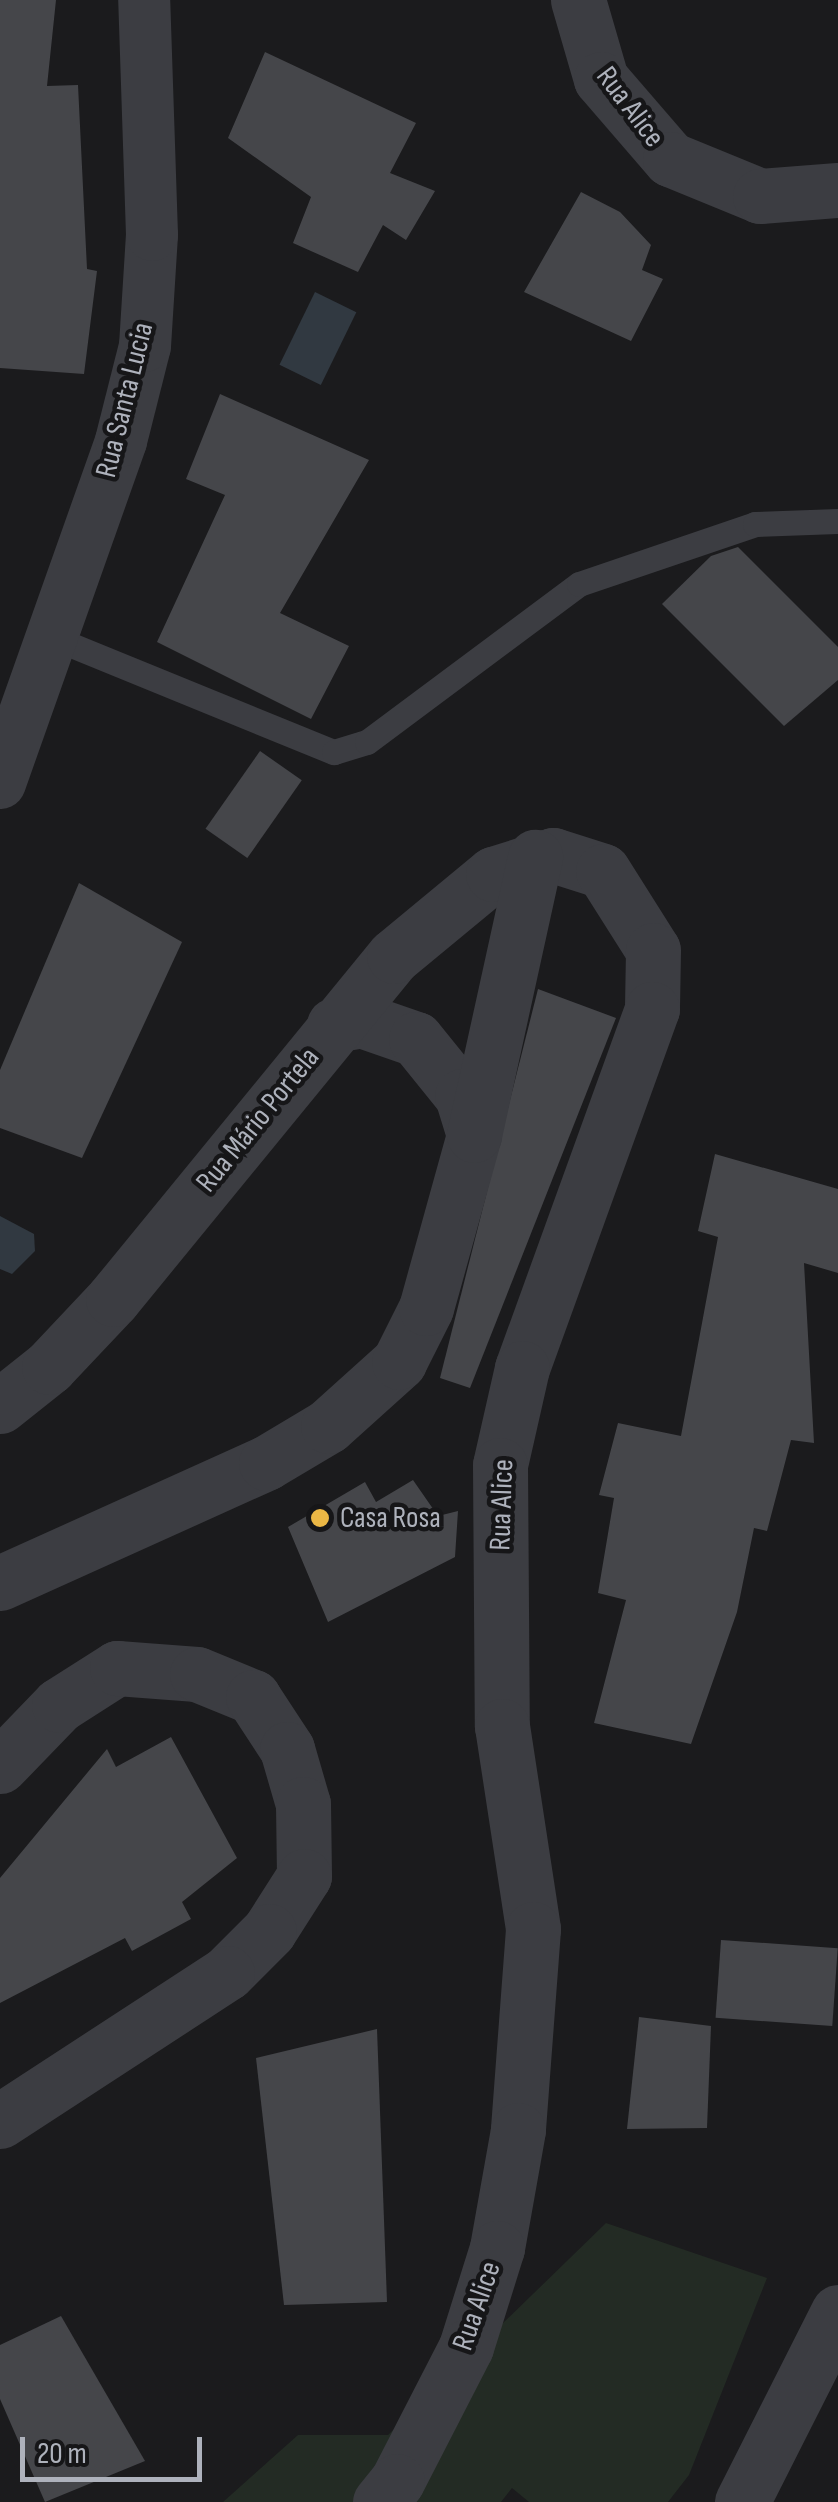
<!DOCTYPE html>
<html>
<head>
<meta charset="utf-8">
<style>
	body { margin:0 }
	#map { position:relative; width:838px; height:2502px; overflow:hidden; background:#1b1b1d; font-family:"Sofia Sans Condensed",sans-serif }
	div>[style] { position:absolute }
	.green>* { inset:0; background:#232b24 }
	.water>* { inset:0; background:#313941; transform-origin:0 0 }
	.building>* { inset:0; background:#45464a; transform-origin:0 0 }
	.service>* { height:25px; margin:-12.5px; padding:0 12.5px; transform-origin:12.5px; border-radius:12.5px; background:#3c3d42 }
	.minor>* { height:52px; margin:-26px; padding:0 26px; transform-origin:26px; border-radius:26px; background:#3c3d42 }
	.tertiary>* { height:55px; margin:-27.5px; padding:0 27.5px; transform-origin:27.5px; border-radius:27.5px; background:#3c3d42 }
	.dots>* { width:28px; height:28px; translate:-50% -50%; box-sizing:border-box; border:5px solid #161618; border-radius:50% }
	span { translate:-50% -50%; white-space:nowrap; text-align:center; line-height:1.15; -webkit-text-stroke:9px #161618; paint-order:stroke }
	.street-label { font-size:30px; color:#aeb2bc }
	.poi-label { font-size:30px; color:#aeb2bc }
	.left { translate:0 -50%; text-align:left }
	.scale { position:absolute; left:20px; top:2437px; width:182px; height:45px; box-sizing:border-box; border:5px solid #aeb2bc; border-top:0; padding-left:12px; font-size:30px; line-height:35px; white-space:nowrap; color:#aeb2bc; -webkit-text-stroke:8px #161618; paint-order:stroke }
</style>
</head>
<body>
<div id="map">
	<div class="green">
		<div style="clip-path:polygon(606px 2223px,767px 2278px,689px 2475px,668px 2502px,529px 2502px,512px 2488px,501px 2502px,223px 2502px,298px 2435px,388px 2435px)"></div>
	</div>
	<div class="water">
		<div style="left:315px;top:292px;width:46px;height:81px;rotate:26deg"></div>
		<div style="clip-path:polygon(0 1216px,34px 1234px,35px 1251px,12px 1274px,0 1269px)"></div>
	</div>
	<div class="building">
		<div style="clip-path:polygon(0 0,56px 0,47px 86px,78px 85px,87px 269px,97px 271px,84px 374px,0 368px)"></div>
		<div style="clip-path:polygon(265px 52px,416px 123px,390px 173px,435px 191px,406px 240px,383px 225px,358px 272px,293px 243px,311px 197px,228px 138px)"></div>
		<div style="clip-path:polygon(581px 192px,620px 212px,651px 245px,642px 270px,663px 279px,631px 341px,524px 292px)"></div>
		<div style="clip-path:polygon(220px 394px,369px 460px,280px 613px,349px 646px,311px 719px,157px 642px,225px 495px,186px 479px)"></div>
		<div style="clip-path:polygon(738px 547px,838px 647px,838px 680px,784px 726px,662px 604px,711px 556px)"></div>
		<div style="left:260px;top:751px;width:51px;height:95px;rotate:35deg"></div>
		<div style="clip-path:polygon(79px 883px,182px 942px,82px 1158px,0 1128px,0 1070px)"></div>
		<div style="clip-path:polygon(538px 989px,616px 1018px,470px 1388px,440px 1378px)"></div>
		<div style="clip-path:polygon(715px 1154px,838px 1189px,838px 1273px,804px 1263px,814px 1443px,791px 1440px,767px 1531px,754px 1528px,737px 1612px,691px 1744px,594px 1723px,626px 1600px,598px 1593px,614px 1498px,599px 1495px,618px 1423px,681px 1436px,718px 1237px,698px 1231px)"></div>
		<div style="clip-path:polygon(413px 1480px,438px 1516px,458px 1511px,455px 1557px,328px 1622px,288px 1527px,365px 1482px,376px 1502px)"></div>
		<div style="clip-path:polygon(171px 1737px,237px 1858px,182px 1902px,191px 1919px,132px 1951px,125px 1938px,0 2003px,0 1878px,107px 1749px,116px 1767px)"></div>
		<div style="left:721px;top:1940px;width:117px;height:78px;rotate:4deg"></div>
		<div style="clip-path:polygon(639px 2017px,711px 2026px,707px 2128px,627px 2129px)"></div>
		<div style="clip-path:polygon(377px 2029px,387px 2302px,284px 2305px,256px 2058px)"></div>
		<div style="clip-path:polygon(61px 2316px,145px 2461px,45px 2502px,0 2399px,0 2345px)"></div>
	</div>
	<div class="service">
		<div style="left:54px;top:638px;width:302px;rotate:22.2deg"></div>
		<div style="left:334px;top:752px;width:34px;rotate:-17deg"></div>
		<div style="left:367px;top:742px;width:264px;rotate:-36.7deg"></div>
		<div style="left:579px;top:584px;width:186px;rotate:-18.8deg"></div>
		<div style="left:755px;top:524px;width:83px;rotate:-2.1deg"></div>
	</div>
	<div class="minor">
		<div style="left:0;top:783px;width:363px;rotate:-70.5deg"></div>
		<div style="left:121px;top:441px;width:98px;rotate:-75.8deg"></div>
		<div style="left:145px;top:346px;width:111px;rotate:-86.4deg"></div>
		<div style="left:152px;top:235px;width:235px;rotate:-91.9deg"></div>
	</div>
	<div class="tertiary">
		<div style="left:578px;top:0;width:82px;rotate:73.8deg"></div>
		<div style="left:601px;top:79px;width:106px;rotate:49.2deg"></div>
		<div style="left:670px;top:159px;width:97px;rotate:22.3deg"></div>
		<div style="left:760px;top:196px;width:78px;rotate:-4.4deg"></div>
		<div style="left:334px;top:1025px;width:27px;rotate:-10deg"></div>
		<div style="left:361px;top:1020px;width:58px;rotate:19.1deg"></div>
		<div style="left:416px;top:1039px;width:73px;rotate:51.1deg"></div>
		<div style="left:462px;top:1096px;width:41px;rotate:72.9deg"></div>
		<div style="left:0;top:1406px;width:63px;rotate:-38.5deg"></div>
		<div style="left:49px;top:1367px;width:93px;rotate:-46.7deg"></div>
		<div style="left:113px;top:1299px;width:443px;rotate:-50.7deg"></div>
		<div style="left:394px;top:956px;width:129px;rotate:-39.6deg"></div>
		<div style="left:493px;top:874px;width:63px;rotate:-17.6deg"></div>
		<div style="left:553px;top:855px;width:52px;rotate:17.7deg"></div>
		<div style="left:603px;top:871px;width:93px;rotate:57.7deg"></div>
		<div style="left:653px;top:950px;width:59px;rotate:91deg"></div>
		<div style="left:652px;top:1009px;width:382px;rotate:109.9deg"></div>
		<div style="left:522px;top:1368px;width:99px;rotate:102.8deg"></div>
		<div style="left:500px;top:1465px;width:261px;rotate:89.6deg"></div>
		<div style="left:502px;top:1726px;width:205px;rotate:81.3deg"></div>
		<div style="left:533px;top:1929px;width:202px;rotate:94.3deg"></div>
		<div style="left:518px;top:2130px;width:120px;rotate:100.1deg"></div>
		<div style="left:497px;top:2248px;width:104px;rotate:107.4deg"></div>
		<div style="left:466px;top:2347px;width:151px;rotate:117.2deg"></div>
		<div style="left:397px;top:2481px;width:27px;rotate:129deg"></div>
		<div style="left:0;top:1583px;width:292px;rotate:-24.3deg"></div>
		<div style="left:266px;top:1463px;width:72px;rotate:-30.8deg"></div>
		<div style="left:328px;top:1426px;width:96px;rotate:-42deg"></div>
		<div style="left:399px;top:1362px;width:60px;rotate:-63.4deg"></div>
		<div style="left:426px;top:1308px;width:180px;rotate:-74.5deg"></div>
		<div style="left:474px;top:1135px;width:285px;rotate:-77.6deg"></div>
		<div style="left:0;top:1766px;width:85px;rotate:-46deg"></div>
		<div style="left:59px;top:1705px;width:69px;rotate:-32.5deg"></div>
		<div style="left:117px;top:1668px;width:80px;rotate:4.3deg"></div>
		<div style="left:197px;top:1674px;width:61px;rotate:22.3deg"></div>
		<div style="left:253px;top:1697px;width:62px;rotate:56.8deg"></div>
		<div style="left:287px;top:1749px;width:57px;rotate:73.8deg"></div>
		<div style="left:303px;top:1804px;width:72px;rotate:89.2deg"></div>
		<div style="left:304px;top:1876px;width:65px;rotate:122.5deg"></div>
		<div style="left:269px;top:1931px;width:59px;rotate:135deg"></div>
		<div style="left:227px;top:1973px;width:271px;rotate:146.9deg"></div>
		<div style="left:742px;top:2502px;width:213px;rotate:-63.2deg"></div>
	</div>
	<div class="dots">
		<div style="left:320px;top:1518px;background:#ebb745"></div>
	</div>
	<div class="street-label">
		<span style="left:630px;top:107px;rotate:53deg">Rua Alice</span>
		<span style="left:125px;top:400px;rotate:-76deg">Rua Santa Lucia</span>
		<span style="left:258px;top:1120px;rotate:-51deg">Rua Mário Portela</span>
		<span style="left:502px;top:1505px;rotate:-88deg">Rua Alice</span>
		<span style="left:477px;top:2306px;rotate:-71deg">Rua Alice</span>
	</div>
	<div class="poi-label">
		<span class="left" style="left:340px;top:1518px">Casa Rosa</span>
	</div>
	<div class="scale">20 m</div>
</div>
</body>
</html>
